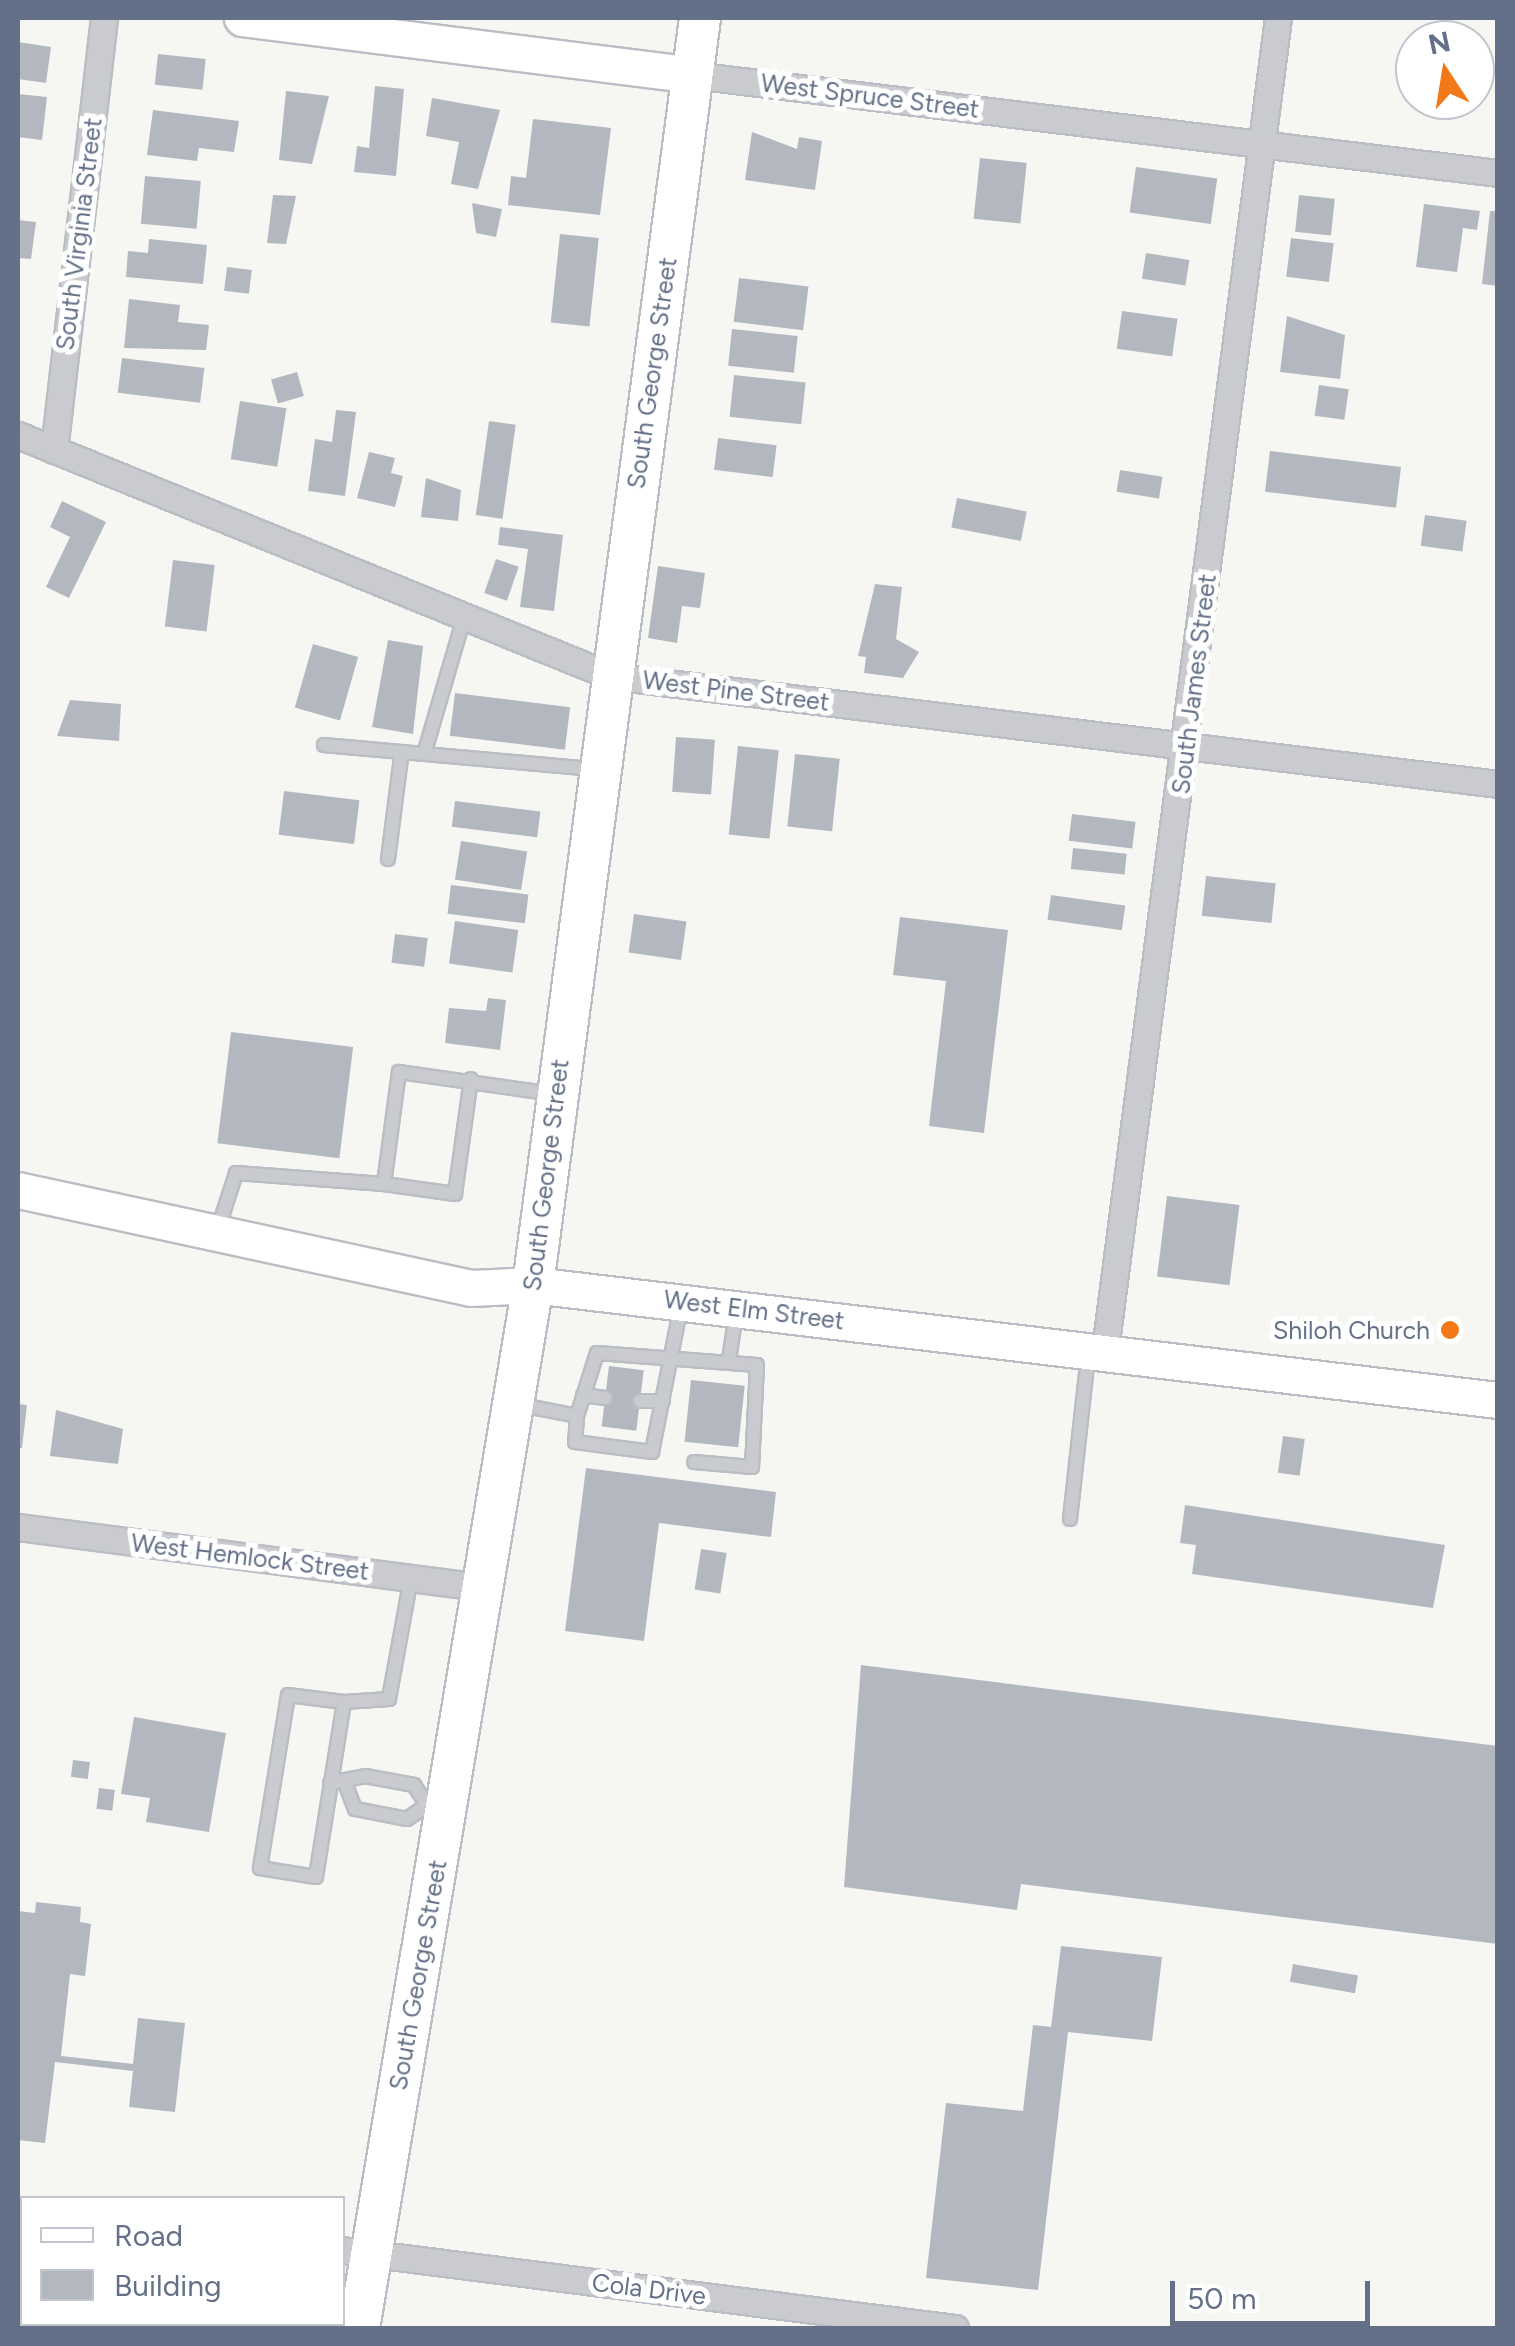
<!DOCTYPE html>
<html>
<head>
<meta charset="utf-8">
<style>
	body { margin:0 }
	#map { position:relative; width:1515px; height:2346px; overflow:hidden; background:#f6f7f3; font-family:Figtree,sans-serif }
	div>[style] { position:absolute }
	.building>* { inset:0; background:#b3b8c0; transform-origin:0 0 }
	.roads { filter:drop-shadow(2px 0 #babec4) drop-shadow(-2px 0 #babec4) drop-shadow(0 2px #babec4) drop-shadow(0 -2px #babec4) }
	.lane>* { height:12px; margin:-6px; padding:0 6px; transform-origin:6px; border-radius:6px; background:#c9cbcf }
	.street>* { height:25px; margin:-12.5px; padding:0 12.5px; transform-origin:12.5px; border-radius:12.5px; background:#c9cbcf }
	.secondary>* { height:35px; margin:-17.5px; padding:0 17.5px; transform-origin:17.5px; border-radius:17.5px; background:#fff }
	.primary>* { height:40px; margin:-20px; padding:0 20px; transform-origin:20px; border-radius:20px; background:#fff }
	.dots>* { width:28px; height:28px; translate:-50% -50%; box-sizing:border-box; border:5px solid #fff; border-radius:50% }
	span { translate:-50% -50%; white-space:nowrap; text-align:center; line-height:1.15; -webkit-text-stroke:10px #fff; paint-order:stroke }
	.street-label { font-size:25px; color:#637087 }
	.poi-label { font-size:25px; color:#637087 }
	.right { translate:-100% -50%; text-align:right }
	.frame { position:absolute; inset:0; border:20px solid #637087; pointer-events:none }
	.legend { position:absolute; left:20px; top:2196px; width:325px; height:130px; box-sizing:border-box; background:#fff; border:2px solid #c1c6cf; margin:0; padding:12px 18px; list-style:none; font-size:30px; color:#637087 }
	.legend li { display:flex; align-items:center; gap:20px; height:50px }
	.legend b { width:50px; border:2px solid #c1c6cf }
	.north { position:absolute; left:1395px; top:20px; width:100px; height:100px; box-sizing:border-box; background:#fff; border:2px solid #c1c6cf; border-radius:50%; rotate:348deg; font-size:28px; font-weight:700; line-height:40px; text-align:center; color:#637087 }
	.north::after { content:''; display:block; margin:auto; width:35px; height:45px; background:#f37817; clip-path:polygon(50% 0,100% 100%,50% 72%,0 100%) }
	.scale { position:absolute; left:1170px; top:2281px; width:200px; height:45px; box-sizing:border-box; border:5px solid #637087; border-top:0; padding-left:12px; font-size:30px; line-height:35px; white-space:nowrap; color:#637087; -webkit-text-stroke:8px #fff; paint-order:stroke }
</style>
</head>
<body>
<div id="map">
	<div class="building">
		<div style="clip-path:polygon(18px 42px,51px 47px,46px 83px,18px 79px)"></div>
		<div style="left:158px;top:54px;width:48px;height:31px;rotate:6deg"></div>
		<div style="clip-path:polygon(375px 86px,404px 89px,396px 176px,354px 172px,357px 146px,369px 148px)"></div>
		<div style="clip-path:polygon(286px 91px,329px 96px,312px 164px,279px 160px)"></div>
		<div style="clip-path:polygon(18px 94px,47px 97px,42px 140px,18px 137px)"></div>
		<div style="clip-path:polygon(432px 98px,500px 110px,478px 189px,451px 184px,459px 142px,426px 136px)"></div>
		<div style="clip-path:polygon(153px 110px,239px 121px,234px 152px,199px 148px,197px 161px,147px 155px)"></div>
		<div style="clip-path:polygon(533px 119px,611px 128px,600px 215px,508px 205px,511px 176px,526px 178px)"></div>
		<div style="clip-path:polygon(752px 132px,797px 149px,799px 137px,822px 141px,815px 190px,745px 180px)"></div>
		<div style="left:980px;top:158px;width:47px;height:61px;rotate:6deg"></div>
		<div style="left:1136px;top:167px;width:82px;height:46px;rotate:8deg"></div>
		<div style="left:145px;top:176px;width:56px;height:48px;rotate:5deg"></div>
		<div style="clip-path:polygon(273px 195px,296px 196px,286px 244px,267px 243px)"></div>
		<div style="left:1299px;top:195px;width:36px;height:37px;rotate:6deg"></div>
		<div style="clip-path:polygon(472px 203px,502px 209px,496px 237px,476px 233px)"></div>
		<div style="clip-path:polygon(1424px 204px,1480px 211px,1477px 230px,1463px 228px,1457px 272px,1416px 267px)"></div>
		<div style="clip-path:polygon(1490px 211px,1498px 211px,1498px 286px,1482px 284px)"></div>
		<div style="clip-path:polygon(18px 220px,36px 222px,31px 259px,18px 258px)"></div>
		<div style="left:560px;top:234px;width:39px;height:89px;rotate:6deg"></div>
		<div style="left:1291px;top:238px;width:43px;height:39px;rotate:7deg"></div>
		<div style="clip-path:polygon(149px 239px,207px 245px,203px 284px,126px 277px,128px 251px,148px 253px)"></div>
		<div style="left:1146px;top:253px;width:44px;height:26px;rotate:9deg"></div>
		<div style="left:227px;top:267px;width:25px;height:24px;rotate:7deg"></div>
		<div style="left:739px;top:278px;width:70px;height:44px;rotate:7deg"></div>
		<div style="clip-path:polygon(129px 299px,180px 305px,178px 322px,209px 325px,206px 350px,124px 348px)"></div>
		<div style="left:1122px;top:311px;width:56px;height:38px;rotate:8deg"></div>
		<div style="clip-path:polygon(1287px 316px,1345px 335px,1340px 379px,1280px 372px)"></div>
		<div style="left:732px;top:329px;width:66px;height:37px;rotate:6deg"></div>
		<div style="left:122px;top:358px;width:83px;height:35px;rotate:7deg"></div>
		<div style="left:297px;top:372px;width:25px;height:27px;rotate:74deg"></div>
		<div style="left:734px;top:375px;width:72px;height:42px;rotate:6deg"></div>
		<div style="left:1319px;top:385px;width:30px;height:31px;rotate:8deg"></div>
		<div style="left:240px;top:401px;width:47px;height:59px;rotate:9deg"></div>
		<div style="clip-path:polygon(336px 410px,356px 412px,345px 496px,308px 491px,315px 439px,332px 442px)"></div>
		<div style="left:489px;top:421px;width:27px;height:95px;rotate:8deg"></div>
		<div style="left:718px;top:438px;width:59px;height:32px;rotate:7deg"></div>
		<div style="left:1270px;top:451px;width:132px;height:41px;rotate:7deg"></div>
		<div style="clip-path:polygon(369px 452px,395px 458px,391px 473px,403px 476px,395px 507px,357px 498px)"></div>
		<div style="left:1120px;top:470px;width:43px;height:22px;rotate:9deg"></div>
		<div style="clip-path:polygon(426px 478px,461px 490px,458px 521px,421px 517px)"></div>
		<div style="left:957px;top:498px;width:71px;height:30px;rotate:11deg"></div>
		<div style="clip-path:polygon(62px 501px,106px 522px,69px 598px,46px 587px,70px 537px,50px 527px)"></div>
		<div style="left:1425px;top:515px;width:42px;height:31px;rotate:8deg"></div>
		<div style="clip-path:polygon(500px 527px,563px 535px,554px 611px,520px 607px,528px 549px,498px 545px)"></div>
		<div style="left:496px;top:559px;width:24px;height:36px;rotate:19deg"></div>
		<div style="left:173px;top:560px;width:42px;height:67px;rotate:7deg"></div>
		<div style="clip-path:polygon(658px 566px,705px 573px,700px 608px,682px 606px,677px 643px,648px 638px)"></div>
		<div style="clip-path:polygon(875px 584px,902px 587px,896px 639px,919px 652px,903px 678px,864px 673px,866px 657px,858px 656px)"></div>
		<div style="clip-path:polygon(388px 640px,423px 646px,413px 734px,372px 727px)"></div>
		<div style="left:313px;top:644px;width:47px;height:66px;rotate:16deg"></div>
		<div style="left:455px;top:693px;width:116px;height:43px;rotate:7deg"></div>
		<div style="clip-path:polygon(70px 700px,121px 704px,119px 741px,57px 736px)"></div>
		<div style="left:676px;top:737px;width:39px;height:55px;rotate:4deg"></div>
		<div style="left:738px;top:746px;width:41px;height:89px;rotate:6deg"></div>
		<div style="left:795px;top:754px;width:45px;height:73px;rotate:6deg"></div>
		<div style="left:284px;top:791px;width:76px;height:44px;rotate:7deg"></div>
		<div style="left:455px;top:801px;width:86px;height:26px;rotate:7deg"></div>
		<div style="left:1072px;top:814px;width:64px;height:27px;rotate:7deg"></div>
		<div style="left:461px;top:841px;width:67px;height:39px;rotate:9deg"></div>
		<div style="left:1073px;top:848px;width:54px;height:21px;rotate:6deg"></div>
		<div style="left:1206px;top:876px;width:70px;height:40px;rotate:6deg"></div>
		<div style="left:451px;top:885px;width:78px;height:29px;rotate:7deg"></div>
		<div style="left:1051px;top:895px;width:75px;height:25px;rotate:8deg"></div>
		<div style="left:634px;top:914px;width:53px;height:39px;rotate:8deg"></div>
		<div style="clip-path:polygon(900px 917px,1008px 930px,984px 1133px,929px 1126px,946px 981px,893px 975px)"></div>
		<div style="left:455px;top:921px;width:64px;height:43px;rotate:8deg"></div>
		<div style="left:395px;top:934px;width:33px;height:29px;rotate:7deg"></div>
		<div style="clip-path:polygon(488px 998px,506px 1000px,500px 1050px,445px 1043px,449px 1008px,486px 1011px)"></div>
		<div style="left:231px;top:1032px;width:123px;height:112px;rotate:7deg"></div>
		<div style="left:1167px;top:1196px;width:73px;height:81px;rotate:7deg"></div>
		<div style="left:609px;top:1366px;width:35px;height:61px;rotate:7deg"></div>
		<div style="left:691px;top:1380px;width:54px;height:62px;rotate:6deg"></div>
		<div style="clip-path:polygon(18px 1404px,27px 1405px,22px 1448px,18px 1448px)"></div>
		<div style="clip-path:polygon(56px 1410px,123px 1429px,118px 1464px,50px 1456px)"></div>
		<div style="left:1283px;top:1436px;width:22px;height:37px;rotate:8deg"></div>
		<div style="clip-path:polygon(586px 1468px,776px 1492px,771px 1537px,659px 1523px,644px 1641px,565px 1631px)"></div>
		<div style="clip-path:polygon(1185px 1505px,1445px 1545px,1433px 1608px,1192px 1574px,1196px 1545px,1180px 1543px)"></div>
		<div style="left:701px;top:1549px;width:26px;height:41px;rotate:9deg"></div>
		<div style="clip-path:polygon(861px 1665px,1498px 1746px,1498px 1944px,1021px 1884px,1017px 1910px,844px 1887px)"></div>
		<div style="clip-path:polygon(134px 1717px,226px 1733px,209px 1832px,146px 1822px,150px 1798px,121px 1794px)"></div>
		<div style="left:73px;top:1760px;width:17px;height:17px;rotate:7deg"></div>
		<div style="left:99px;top:1788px;width:16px;height:21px;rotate:7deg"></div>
		<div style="clip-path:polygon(36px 1902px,81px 1907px,80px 1922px,91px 1924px,85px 1976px,70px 1974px,61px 2056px,133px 2064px,138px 2018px,185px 2023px,175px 2112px,129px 2107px,133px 2071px,55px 2062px,45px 2143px,18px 2140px,18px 1911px,35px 1913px)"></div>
		<div style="clip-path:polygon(1061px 1946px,1162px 1957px,1152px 2041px,1068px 2032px,1038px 2290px,926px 2278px,946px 2103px,1023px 2111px,1033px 2025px,1051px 2027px)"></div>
		<div style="left:1293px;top:1964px;width:66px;height:18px;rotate:10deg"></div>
	</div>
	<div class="roads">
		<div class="lane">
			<div style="left:324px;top:745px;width:271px;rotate:5.1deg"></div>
			<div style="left:425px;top:751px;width:135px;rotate:-73.7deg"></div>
			<div style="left:388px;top:859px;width:102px;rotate:-82.7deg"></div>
			<div style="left:384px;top:1184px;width:72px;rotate:8deg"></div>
			<div style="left:455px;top:1194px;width:116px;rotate:-82.1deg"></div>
			<div style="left:217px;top:1232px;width:62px;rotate:-72.1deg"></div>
			<div style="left:236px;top:1173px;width:148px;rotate:4.3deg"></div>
			<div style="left:384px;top:1184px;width:113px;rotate:-82.4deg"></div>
			<div style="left:399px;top:1072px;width:156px;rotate:8.1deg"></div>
			<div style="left:729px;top:1360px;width:48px;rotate:-81.5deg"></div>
			<div style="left:583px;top:1395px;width:22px;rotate:8deg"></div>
			<div style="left:640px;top:1401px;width:23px"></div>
			<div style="left:516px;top:1404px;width:62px;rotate:11.1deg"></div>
			<div style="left:577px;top:1416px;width:66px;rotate:-72.4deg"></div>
			<div style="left:597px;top:1353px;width:160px;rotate:4.3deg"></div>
			<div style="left:757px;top:1365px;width:102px;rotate:92.8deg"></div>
			<div style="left:752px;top:1467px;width:58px;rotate:-175.1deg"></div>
			<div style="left:577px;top:1416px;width:26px;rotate:94deg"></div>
			<div style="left:575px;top:1442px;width:78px;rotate:7.4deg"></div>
			<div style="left:652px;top:1452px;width:149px;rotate:-78.8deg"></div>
			<div style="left:1070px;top:1519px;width:164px;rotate:-83.7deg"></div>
			<div style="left:288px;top:1695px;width:56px;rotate:7.1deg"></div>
			<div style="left:344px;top:1702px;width:177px;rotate:99.1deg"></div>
			<div style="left:316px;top:1877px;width:57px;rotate:-170.9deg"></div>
			<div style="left:260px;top:1868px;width:175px;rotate:-80.8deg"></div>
			<div style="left:344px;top:1702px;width:45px;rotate:-3.8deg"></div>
			<div style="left:389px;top:1699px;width:123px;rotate:-79.7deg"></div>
			<div style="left:330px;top:1783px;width:36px;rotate:-11deg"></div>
			<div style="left:365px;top:1776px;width:50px;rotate:10.4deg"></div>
			<div style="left:414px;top:1785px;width:24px;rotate:57deg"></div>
			<div style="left:427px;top:1805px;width:24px;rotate:145deg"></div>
			<div style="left:407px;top:1819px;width:53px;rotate:-169.1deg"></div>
			<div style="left:355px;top:1809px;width:25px;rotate:-111deg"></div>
			<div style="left:18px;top:2273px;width:35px;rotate:-83deg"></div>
		</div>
		<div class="street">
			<div style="left:693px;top:75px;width:811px;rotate:6.94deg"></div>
			<div style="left:18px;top:435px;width:640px;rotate:22.12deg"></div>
			<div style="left:611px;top:676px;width:894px;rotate:6.94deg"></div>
			<div style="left:54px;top:450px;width:435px;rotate:-83.4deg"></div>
			<div style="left:1105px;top:1350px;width:1343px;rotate:-82.6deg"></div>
			<div style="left:18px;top:1527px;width:469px;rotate:7.4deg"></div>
			<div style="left:18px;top:2210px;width:4px"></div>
			<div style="left:342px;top:2250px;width:618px;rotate:7.25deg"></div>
		</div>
		<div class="secondary">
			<div style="left:242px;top:18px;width:455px;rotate:7.2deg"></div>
			<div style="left:18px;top:1190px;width:463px;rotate:12.2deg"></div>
			<div style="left:471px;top:1288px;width:62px;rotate:-2.8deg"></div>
			<div style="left:533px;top:1285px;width:972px;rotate:6.8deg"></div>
		</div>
		<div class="primary">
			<div style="left:359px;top:2328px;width:1057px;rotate:-80.53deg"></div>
			<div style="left:533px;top:1285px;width:1278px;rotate:-82.49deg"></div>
		</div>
	</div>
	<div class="dots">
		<div style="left:1450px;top:1330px;background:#f37817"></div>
	</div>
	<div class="street-label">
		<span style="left:870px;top:96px;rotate:7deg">West Spruce Street</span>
		<span style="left:79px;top:234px;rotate:-83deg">South Virginia Street</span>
		<span style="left:652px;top:373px;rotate:-82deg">South George Street</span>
		<span style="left:1194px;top:684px;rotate:-83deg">South James Street</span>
		<span style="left:736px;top:691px;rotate:7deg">West Pine Street</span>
		<span style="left:546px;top:1175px;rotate:-83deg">South George Street</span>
		<span style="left:754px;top:1310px;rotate:7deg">West Elm Street</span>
		<span style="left:250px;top:1557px;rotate:7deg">West Hemlock Street</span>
		<span style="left:418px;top:1975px;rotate:-80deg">South George Street</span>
		<span style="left:649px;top:2289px;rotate:7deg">Cola Drive</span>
	</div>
	<div class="poi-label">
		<span class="right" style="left:1430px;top:1330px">Shiloh Church</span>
	</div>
	<div class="frame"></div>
	<ul class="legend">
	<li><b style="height:12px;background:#fff"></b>Road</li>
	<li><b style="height:28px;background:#b3b8c0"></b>Building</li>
	</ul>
	<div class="north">N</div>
	<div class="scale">50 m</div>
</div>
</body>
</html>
